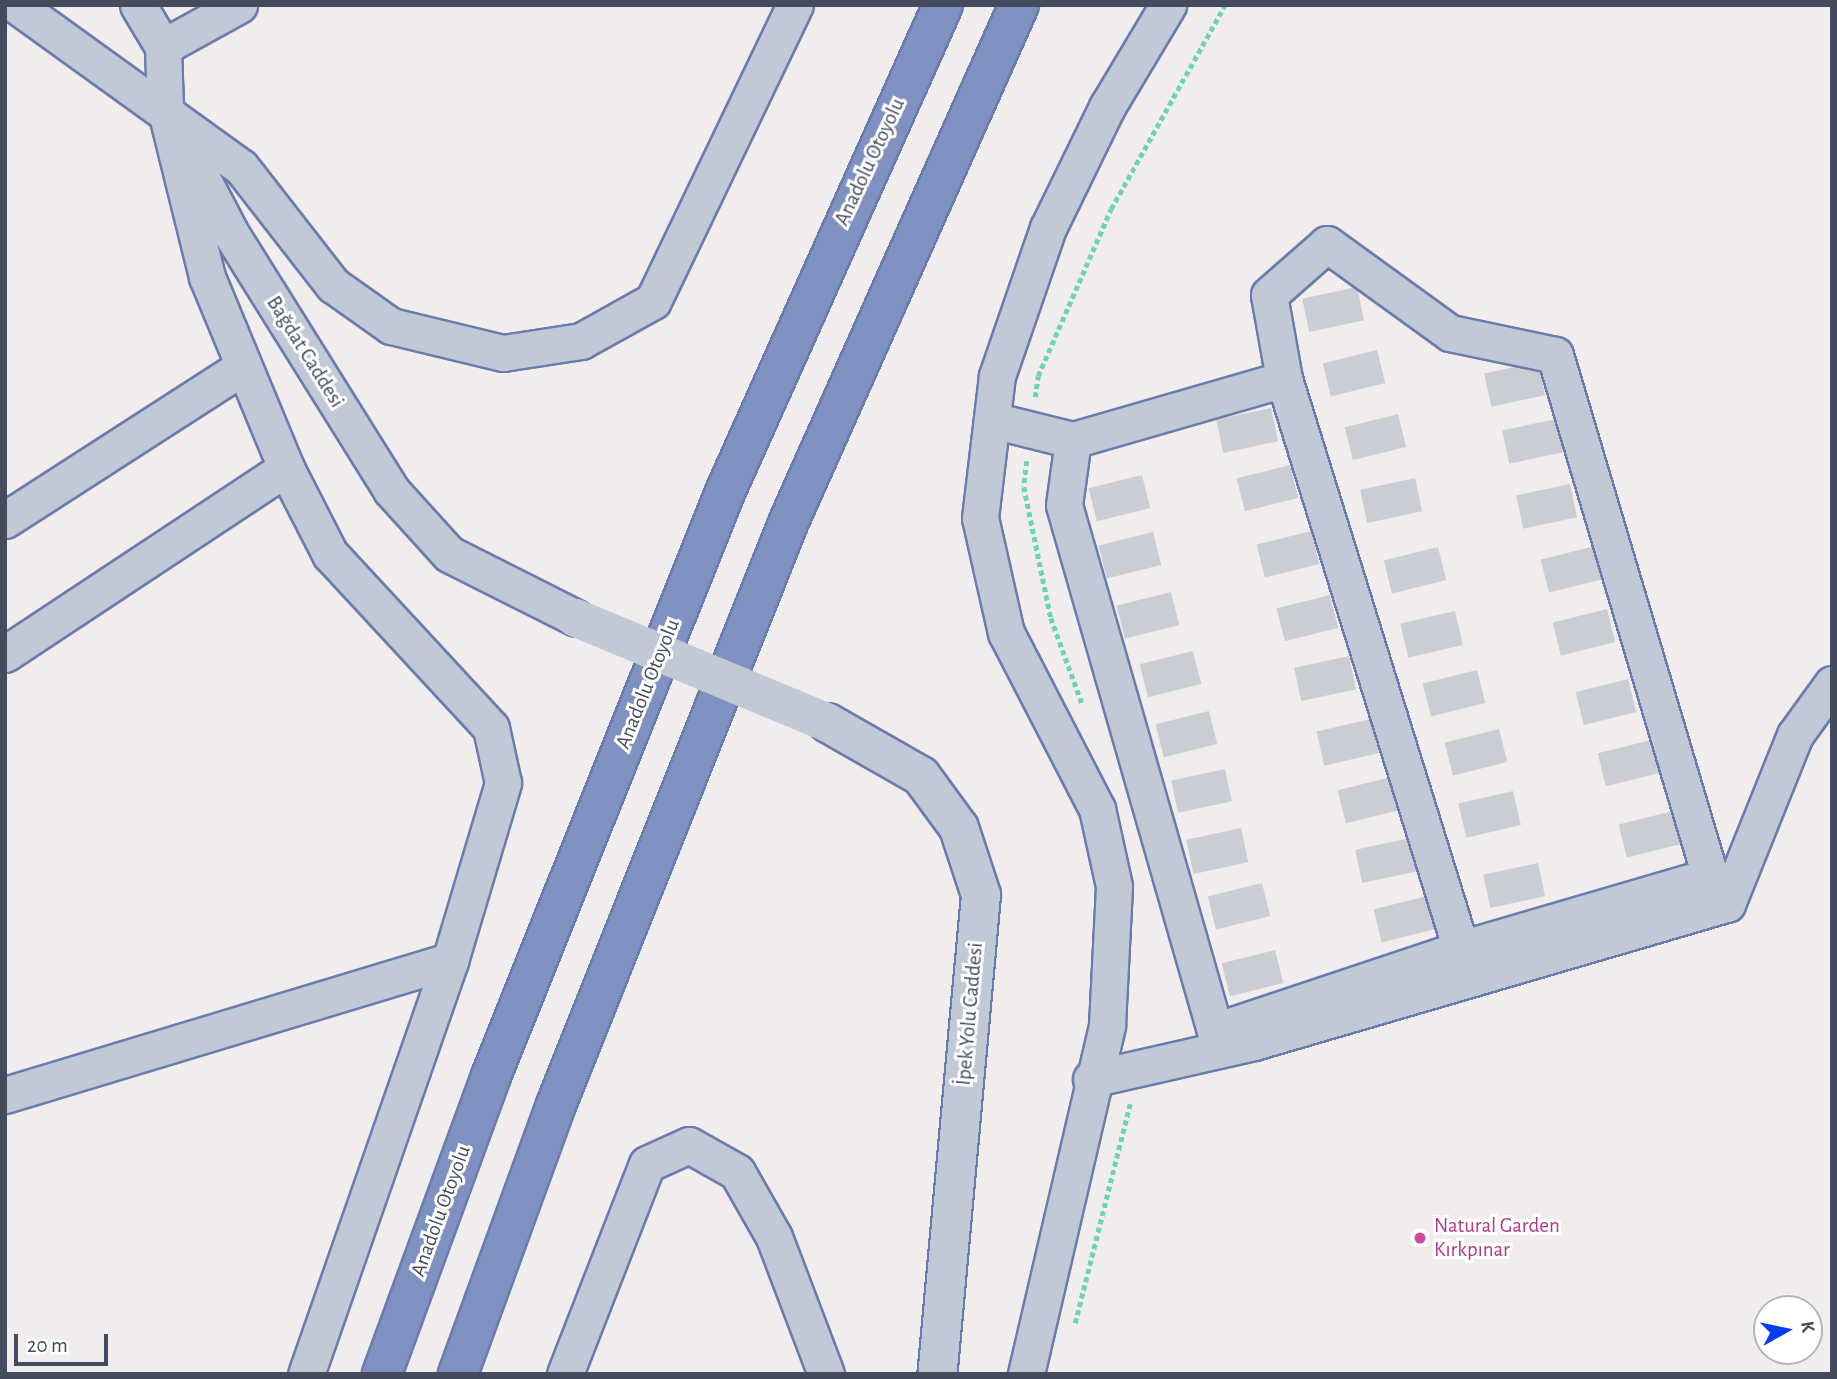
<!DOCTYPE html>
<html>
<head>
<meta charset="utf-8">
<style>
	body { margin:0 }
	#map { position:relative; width:1837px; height:1379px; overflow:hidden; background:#f0edec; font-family:"Alegreya Sans",sans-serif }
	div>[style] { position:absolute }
	.building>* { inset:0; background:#cbcdd5; transform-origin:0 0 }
	.path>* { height:4.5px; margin-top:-2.25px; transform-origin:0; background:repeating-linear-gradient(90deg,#6ad4b6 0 5px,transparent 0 8.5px) }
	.roads { filter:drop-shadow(2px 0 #6a7cad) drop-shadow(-2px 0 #6a7cad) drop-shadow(0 2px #6a7cad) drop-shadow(0 -2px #6a7cad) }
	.minor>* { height:35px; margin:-17.5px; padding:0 17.5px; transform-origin:17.5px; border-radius:17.5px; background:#c1c8d6 }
	.tertiary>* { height:38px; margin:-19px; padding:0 19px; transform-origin:19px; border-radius:19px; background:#c1c8d6 }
	.motorway>* { height:38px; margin:-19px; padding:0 19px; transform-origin:19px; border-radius:19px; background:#7f91c1 }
	.tertiary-bridge>* { height:38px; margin:-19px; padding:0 19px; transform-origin:19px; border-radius:19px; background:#c1c8d6 }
	.dots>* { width:19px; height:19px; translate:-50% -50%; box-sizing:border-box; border:4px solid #fff; border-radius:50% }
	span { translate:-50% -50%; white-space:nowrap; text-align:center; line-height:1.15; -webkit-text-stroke:6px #fff; paint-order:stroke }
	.street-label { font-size:21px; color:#434b5c }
	.hotel-label { font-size:21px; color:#b23c85 }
	.left { translate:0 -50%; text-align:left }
	.frame { position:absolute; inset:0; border:7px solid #434b5c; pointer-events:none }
	.north { position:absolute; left:1753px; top:1295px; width:70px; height:70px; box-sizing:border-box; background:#fff; border:2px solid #b4b7be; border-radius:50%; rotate:81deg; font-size:19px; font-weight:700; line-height:28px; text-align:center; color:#434b5c }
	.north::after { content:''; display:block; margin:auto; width:24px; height:32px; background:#073cef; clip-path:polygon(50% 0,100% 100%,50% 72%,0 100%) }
	.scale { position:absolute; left:14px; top:1334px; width:94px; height:32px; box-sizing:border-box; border:4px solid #434b5c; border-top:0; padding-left:9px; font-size:21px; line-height:24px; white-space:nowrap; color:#434b5c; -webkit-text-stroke:5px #fff; paint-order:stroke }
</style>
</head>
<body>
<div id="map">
	<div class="building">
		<div style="left:1357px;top:287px;width:34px;height:56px;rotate:78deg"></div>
		<div style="left:1377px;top:350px;width:34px;height:56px;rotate:76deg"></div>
		<div style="left:1538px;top:362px;width:34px;height:55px;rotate:78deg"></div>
		<div style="left:1271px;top:408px;width:34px;height:56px;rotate:78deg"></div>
		<div style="left:1398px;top:414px;width:34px;height:55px;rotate:76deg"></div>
		<div style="left:1556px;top:419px;width:34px;height:55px;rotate:78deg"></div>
		<div style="left:1290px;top:465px;width:34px;height:55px;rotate:76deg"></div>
		<div style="left:1142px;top:475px;width:34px;height:55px;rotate:76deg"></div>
		<div style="left:1415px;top:478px;width:34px;height:56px;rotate:78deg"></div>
		<div style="left:1570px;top:484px;width:34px;height:55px;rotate:78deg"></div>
		<div style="left:1311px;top:531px;width:34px;height:56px;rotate:76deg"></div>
		<div style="left:1153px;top:532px;width:34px;height:56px;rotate:76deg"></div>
		<div style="left:1595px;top:546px;width:34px;height:56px;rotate:76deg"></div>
		<div style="left:1438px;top:547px;width:34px;height:56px;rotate:76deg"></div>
		<div style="left:1171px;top:592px;width:34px;height:56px;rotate:76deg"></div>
		<div style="left:1330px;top:595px;width:34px;height:55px;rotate:76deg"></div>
		<div style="left:1607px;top:609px;width:34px;height:56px;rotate:76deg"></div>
		<div style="left:1455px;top:611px;width:35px;height:56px;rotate:77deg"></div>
		<div style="left:1193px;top:651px;width:34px;height:55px;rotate:76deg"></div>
		<div style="left:1349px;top:656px;width:34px;height:56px;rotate:78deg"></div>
		<div style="left:1477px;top:670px;width:34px;height:56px;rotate:76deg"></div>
		<div style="left:1628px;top:679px;width:34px;height:54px;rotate:76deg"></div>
		<div style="left:1209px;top:711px;width:34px;height:55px;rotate:76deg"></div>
		<div style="left:1371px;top:719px;width:35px;height:56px;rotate:77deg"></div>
		<div style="left:1499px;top:729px;width:34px;height:56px;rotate:76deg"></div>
		<div style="left:1651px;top:740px;width:34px;height:55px;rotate:76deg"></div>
		<div style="left:1225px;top:769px;width:33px;height:55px;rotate:78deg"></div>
		<div style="left:1391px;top:777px;width:34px;height:55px;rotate:76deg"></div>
		<div style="left:1513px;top:791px;width:35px;height:56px;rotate:77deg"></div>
		<div style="left:1673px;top:811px;width:34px;height:56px;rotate:76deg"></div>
		<div style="left:1241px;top:828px;width:35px;height:56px;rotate:78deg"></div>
		<div style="left:1410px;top:838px;width:34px;height:56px;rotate:78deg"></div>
		<div style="left:1538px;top:863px;width:34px;height:56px;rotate:78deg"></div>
		<div style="left:1262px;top:883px;width:34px;height:56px;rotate:76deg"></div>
		<div style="left:1427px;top:896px;width:34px;height:55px;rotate:76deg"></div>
		<div style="left:1275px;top:950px;width:34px;height:55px;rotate:76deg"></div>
	</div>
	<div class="path">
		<div style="left:1035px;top:397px;width:21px;rotate:-82deg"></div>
		<div style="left:1038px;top:376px;width:182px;rotate:-66.4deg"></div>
		<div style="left:1111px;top:209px;width:234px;rotate:-60.8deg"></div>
		<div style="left:1027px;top:461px;width:26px;rotate:97deg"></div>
		<div style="left:1024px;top:487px;width:134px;rotate:78.4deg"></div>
		<div style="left:1051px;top:618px;width:90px;rotate:70deg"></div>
		<div style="left:1075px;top:1323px;width:226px;rotate:-75.9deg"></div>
	</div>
	<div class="roads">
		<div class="minor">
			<div style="left:16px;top:5px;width:277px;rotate:35.8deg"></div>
			<div style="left:241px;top:167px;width:150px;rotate:52.1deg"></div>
			<div style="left:333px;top:285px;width:71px;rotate:35.3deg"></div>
			<div style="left:391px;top:326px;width:115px;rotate:13.6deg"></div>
			<div style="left:503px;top:353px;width:79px;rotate:-8.7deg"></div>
			<div style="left:581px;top:341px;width:82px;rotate:-29.1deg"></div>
			<div style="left:653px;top:301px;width:328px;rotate:-64.4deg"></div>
			<div style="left:138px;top:5px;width:49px;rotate:59.2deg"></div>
			<div style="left:163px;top:47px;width:60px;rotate:88.1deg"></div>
			<div style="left:165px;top:107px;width:141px;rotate:62.5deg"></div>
			<div style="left:230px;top:232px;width:304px;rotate:58deg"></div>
			<div style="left:391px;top:490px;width:86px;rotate:47.8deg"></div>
			<div style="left:449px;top:554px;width:142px;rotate:26.7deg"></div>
			<div style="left:163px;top:47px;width:87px;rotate:-28.9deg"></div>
			<div style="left:165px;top:107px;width:175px;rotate:76.1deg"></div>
			<div style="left:207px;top:277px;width:207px;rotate:67.5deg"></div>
			<div style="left:286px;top:468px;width:97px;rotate:62.9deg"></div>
			<div style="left:330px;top:554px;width:237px;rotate:47.2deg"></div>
			<div style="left:491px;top:728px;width:56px;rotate:77.7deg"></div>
			<div style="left:503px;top:783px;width:186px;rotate:106.6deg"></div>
			<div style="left:450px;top:961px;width:437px;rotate:109.2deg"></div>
			<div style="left:1284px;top:379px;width:85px;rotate:-100.1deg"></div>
			<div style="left:1269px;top:295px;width:77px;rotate:-41.3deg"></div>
			<div style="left:1327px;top:244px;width:152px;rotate:35.9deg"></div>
			<div style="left:1450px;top:333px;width:107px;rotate:11.8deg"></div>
			<div style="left:1555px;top:355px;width:544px;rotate:73.43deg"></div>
			<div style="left:1710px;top:876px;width:259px;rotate:163.7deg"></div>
			<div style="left:992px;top:420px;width:83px;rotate:13.9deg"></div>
			<div style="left:1073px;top:440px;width:220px;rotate:-16.1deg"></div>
			<div style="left:1284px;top:379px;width:597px;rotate:72.75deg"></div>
			<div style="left:1461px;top:949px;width:259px;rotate:161.6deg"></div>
			<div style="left:1215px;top:1031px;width:547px;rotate:-106.02deg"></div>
			<div style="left:1064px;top:505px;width:66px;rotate:-82.1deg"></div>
			<div style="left:5px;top:520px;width:282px;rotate:-32.8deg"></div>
			<div style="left:5px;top:654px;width:337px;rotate:-33.5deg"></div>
			<div style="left:1091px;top:1079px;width:167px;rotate:-12.8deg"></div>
			<div style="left:1254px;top:1042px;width:493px;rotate:-16.3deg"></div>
			<div style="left:1727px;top:904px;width:182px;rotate:-68.1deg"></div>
			<div style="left:1795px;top:735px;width:63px;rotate:-54deg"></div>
			<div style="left:5px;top:1095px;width:465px;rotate:-16.8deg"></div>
			<div style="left:565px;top:1374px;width:225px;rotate:-68.7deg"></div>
			<div style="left:647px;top:1164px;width:46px;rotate:-24.3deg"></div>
			<div style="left:689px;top:1145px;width:55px;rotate:29.4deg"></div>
			<div style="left:737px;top:1172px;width:75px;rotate:60.4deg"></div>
			<div style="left:774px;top:1237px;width:147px;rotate:69.2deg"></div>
			<div style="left:1026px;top:1374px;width:358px;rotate:-76.9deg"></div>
			<div style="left:1107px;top:1025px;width:139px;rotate:-87.1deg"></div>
			<div style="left:1114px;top:886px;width:79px;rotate:-102.4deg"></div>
			<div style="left:1097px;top:809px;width:198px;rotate:-117.3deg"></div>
			<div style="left:1006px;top:633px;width:118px;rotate:-102.7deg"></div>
			<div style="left:980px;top:518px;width:143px;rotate:-83.2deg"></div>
			<div style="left:997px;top:376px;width:157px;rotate:-71deg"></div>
			<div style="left:1048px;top:228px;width:135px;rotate:-64deg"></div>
			<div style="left:1107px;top:107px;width:119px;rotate:-59.1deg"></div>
		</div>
		<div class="tertiary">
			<div style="left:828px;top:723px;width:107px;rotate:29.7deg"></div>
			<div style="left:921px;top:776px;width:64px;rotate:53.8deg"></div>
			<div style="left:959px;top:828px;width:71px;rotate:71.8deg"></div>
			<div style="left:981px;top:895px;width:481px;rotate:95.2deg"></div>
		</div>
		<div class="motorway">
			<div style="left:382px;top:1374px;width:317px;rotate:-69.9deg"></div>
			<div style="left:491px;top:1076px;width:631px;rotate:-68.15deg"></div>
			<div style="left:726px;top:490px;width:531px;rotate:-65.9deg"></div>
			<div style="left:458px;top:1374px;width:286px;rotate:-70deg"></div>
			<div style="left:556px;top:1105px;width:629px;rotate:-68.25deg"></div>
			<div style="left:789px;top:521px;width:565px;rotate:-65.98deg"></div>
		</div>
	</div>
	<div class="tertiary-bridge">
		<div style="left:576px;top:618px;width:273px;rotate:22.6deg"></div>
	</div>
	<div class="dots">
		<div style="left:1420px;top:1238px;background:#d1479c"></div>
	</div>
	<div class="street-label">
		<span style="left:870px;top:162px;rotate:-65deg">Anadolu Otoyolu</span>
		<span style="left:305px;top:352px;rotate:58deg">Bağdat Caddesi</span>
		<span style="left:648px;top:684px;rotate:-68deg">Anadolu Otoyolu</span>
		<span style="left:970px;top:1014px;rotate:-85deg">İpek Yolu Caddesi</span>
		<span style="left:441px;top:1211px;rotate:-70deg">Anadolu Otoyolu</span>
	</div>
	<div class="hotel-label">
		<span class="left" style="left:1434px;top:1238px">Natural Garden<br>Kırkpınar</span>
	</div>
	<div class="frame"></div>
	<div class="north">K</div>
	<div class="scale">20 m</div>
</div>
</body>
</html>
